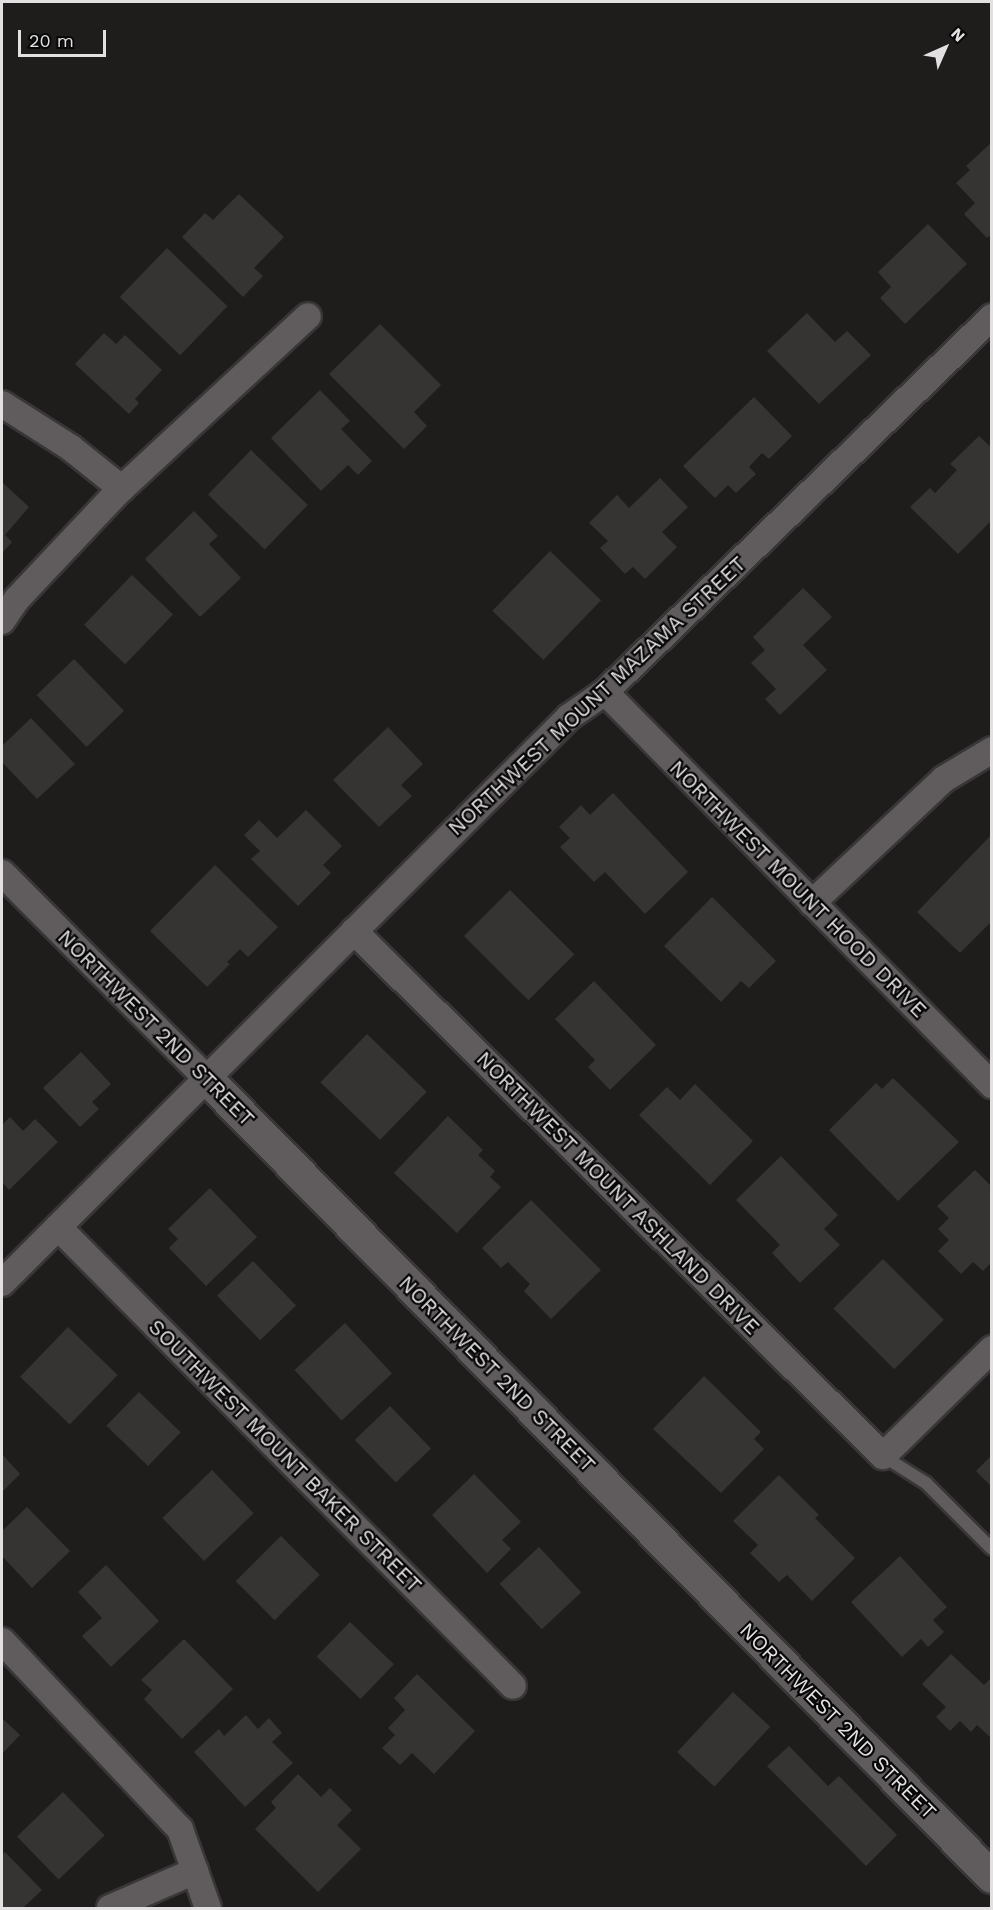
<!DOCTYPE html>
<html>
<head>
<meta charset="utf-8">
<style>
	body { margin:0 }
	#map { position:relative; width:993px; height:1910px; overflow:hidden; background:#1f1c1c; font-family:"Work Sans",sans-serif }
	div>[style] { position:absolute }
	.building>* { inset:0; background:#363333; transform-origin:0 0 }
	.roads { filter:drop-shadow(2px 0 #393637) drop-shadow(-2px 0 #393637) drop-shadow(0 2px #393637) drop-shadow(0 -2px #393637) }
	.service>* { height:12px; margin:-6px; padding:0 6px; transform-origin:6px; border-radius:6px; background:#605c5d }
	.minor>* { height:26px; margin:-13px; padding:0 13px; transform-origin:13px; border-radius:13px; background:#605c5d }
	.tertiary>* { height:32px; margin:-16px; padding:0 16px; transform-origin:16px; border-radius:16px; background:#605c5d }
	span { translate:-50% -50%; white-space:nowrap; text-align:center; line-height:1.15; -webkit-text-stroke:4.5px #080707; paint-order:stroke }
	.street-label { font-size:21px; color:#e2e0e1 }
	.frame { position:absolute; inset:0; border:3px solid #e2e0e1; pointer-events:none }
	.north { position:absolute; left:915px; top:18px; width:60px; height:60px; -webkit-text-stroke:4px #080707; paint-order:stroke; rotate:45deg; font-size:16px; font-weight:700; line-height:24px; text-align:center; color:#e2e0e1 }
	.north::after { content:''; display:block; margin:auto; width:21px; height:27px; background:#e2e0e1; clip-path:polygon(50% 0,100% 100%,50% 72%,0 100%) }
	.scale { position:absolute; left:18px; top:30px; width:88px; height:27px; box-sizing:border-box; border:3px solid #e2e0e1; border-top:0; padding-left:8px; font-size:18px; line-height:21px; white-space:nowrap; color:#e2e0e1; -webkit-text-stroke:4px #080707; paint-order:stroke }
</style>
</head>
<body>
<div id="map">
	<div class="building">
		<div style="clip-path:polygon(992px 142px,992px 234px,987px 238px,964px 214px,975px 203px,956px 183px,970px 170px,966px 166px)"></div>
		<div style="clip-path:polygon(239px 194px,284px 237px,254px 268px,263px 276px,243px 297px,182px 237px,205px 213px,213px 220px)"></div>
		<div style="clip-path:polygon(928px 224px,967px 264px,905px 324px,880px 298px,891px 287px,878px 272px)"></div>
		<div style="left:167px;top:248px;width:84px;height:68px;rotate:44deg"></div>
		<div style="clip-path:polygon(807px 313px,835px 342px,847px 331px,871px 355px,819px 404px,767px 351px)"></div>
		<div style="clip-path:polygon(380px 324px,441px 385px,414px 412px,427px 426px,404px 449px,329px 374px)"></div>
		<div style="clip-path:polygon(104px 333px,116px 344px,125px 335px,162px 370px,135px 399px,139px 403px,129px 414px,75px 364px)"></div>
		<div style="clip-path:polygon(320px 390px,350px 421px,341px 429px,372px 461px,358px 475px,348px 465px,321px 491px,271px 438px)"></div>
		<div style="clip-path:polygon(754px 397px,792px 436px,769px 459px,762px 453px,749px 467px,756px 474px,736px 493px,728px 485px,715px 498px,683px 466px)"></div>
		<div style="clip-path:polygon(979px 436px,992px 448px,992px 520px,958px 554px,910px 507px,930px 488px,935px 493px,957px 470px,950px 464px)"></div>
		<div style="left:251px;top:450px;width:79px;height:62px;rotate:44deg"></div>
		<div style="clip-path:polygon(660px 478px,688px 507px,662px 532px,677px 547px,645px 579px,633px 567px,625px 574px,600px 548px,608px 541px,589px 523px,617px 495px,629px 508px)"></div>
		<div style="clip-path:polygon(2px 482px,29px 507px,5px 535px,12px 542px,2px 553px)"></div>
		<div style="clip-path:polygon(194px 511px,218px 536px,209px 544px,241px 578px,200px 617px,145px 559px)"></div>
		<div style="left:550px;top:551px;width:71px;height:83px;rotate:44deg"></div>
		<div style="left:132px;top:575px;width:57px;height:69px;rotate:44deg"></div>
		<div style="clip-path:polygon(803px 588px,832px 617px,803px 645px,827px 670px,780px 715px,765px 699px,776px 689px,751px 663px,765px 650px,753px 637px)"></div>
		<div style="left:74px;top:659px;width:72px;height:52px;rotate:46deg"></div>
		<div style="clip-path:polygon(31px 718px,75px 764px,37px 799px,2px 762px,2px 746px)"></div>
		<div style="clip-path:polygon(388px 727px,423px 764px,401px 785px,412px 796px,379px 827px,333px 780px)"></div>
		<div style="clip-path:polygon(613px 793px,688px 872px,645px 914px,605px 872px,594px 882px,560px 847px,570px 838px,559px 827px,581px 805px,590px 815px)"></div>
		<div style="clip-path:polygon(306px 810px,342px 846px,323px 865px,331px 873px,298px 906px,251px 859px,260px 851px,244px 835px,259px 820px,277px 838px)"></div>
		<div style="clip-path:polygon(992px 834px,992px 921px,960px 953px,917px 912px)"></div>
		<div style="clip-path:polygon(215px 865px,278px 927px,248px 957px,240px 949px,227px 962px,230px 964px,207px 987px,150px 931px)"></div>
		<div style="left:510px;top:890px;width:91px;height:65px;rotate:45deg"></div>
		<div style="clip-path:polygon(712px 897px,776px 961px,749px 988px,741px 981px,721px 1002px,664px 946px)"></div>
		<div style="clip-path:polygon(594px 981px,656px 1045px,610px 1090px,588px 1067px,595px 1060px,555px 1019px)"></div>
		<div style="left:367px;top:1034px;width:83px;height:67px;rotate:44deg"></div>
		<div style="clip-path:polygon(81px 1052px,111px 1084px,92px 1102px,99px 1109px,80px 1127px,43px 1088px)"></div>
		<div style="clip-path:polygon(893px 1078px,959px 1142px,898px 1201px,829px 1130px,876px 1083px,882px 1089px)"></div>
		<div style="clip-path:polygon(695px 1084px,753px 1141px,710px 1185px,639px 1115px,667px 1087px,680px 1100px)"></div>
		<div style="clip-path:polygon(448px 1116px,483px 1150px,478px 1155px,495px 1171px,490px 1177px,501px 1187px,457px 1233px,394px 1173px)"></div>
		<div style="clip-path:polygon(10px 1117px,23px 1131px,35px 1119px,58px 1142px,9px 1190px,2px 1182px,2px 1125px)"></div>
		<div style="clip-path:polygon(781px 1156px,838px 1215px,824px 1229px,840px 1245px,800px 1283px,772px 1253px,780px 1245px,736px 1200px)"></div>
		<div style="clip-path:polygon(975px 1170px,992px 1187px,992px 1262px,983px 1271px,973px 1262px,961px 1274px,938px 1251px,949px 1240px,938px 1229px,949px 1218px,937px 1206px)"></div>
		<div style="clip-path:polygon(210px 1188px,257px 1237px,206px 1286px,169px 1248px,178px 1239px,168px 1229px)"></div>
		<div style="clip-path:polygon(531px 1200px,601px 1270px,551px 1319px,524px 1291px,530px 1284px,508px 1262px,501px 1268px,482px 1248px)"></div>
		<div style="left:883px;top:1259px;width:86px;height:70px;rotate:45deg"></div>
		<div style="left:253px;top:1261px;width:62px;height:50px;rotate:46deg"></div>
		<div style="left:345px;top:1323px;width:69px;height:69px;rotate:47deg"></div>
		<div style="left:68px;top:1327px;width:69px;height:69px;rotate:44deg"></div>
		<div style="clip-path:polygon(704px 1376px,761px 1432px,754px 1439px,764px 1449px,721px 1493px,653px 1429px)"></div>
		<div style="left:139px;top:1392px;width:58px;height:47px;rotate:44deg"></div>
		<div style="left:390px;top:1406px;width:59px;height:49px;rotate:46deg"></div>
		<div style="clip-path:polygon(2px 1454px,20px 1474px,2px 1492px)"></div>
		<div style="clip-path:polygon(992px 1455px,992px 1487px,976px 1471px)"></div>
		<div style="left:212px;top:1470px;width:60px;height:69px;rotate:46deg"></div>
		<div style="clip-path:polygon(474px 1474px,521px 1522px,502px 1540px,511px 1549px,487px 1573px,432px 1515px)"></div>
		<div style="clip-path:polygon(779px 1475px,819px 1515px,815px 1518px,855px 1558px,812px 1601px,787px 1575px,779px 1582px,750px 1553px,758px 1545px,733px 1521px)"></div>
		<div style="clip-path:polygon(27px 1507px,70px 1551px,32px 1588px,2px 1556px,2px 1531px)"></div>
		<div style="left:281px;top:1536px;width:55px;height:64px;rotate:45deg"></div>
		<div style="left:539px;top:1547px;width:62px;height:54px;rotate:47deg"></div>
		<div style="clip-path:polygon(900px 1556px,947px 1607px,933px 1620px,944px 1632px,928px 1647px,921px 1639px,902px 1657px,851px 1602px)"></div>
		<div style="clip-path:polygon(106px 1565px,159px 1621px,111px 1667px,82px 1636px,102px 1618px,78px 1592px)"></div>
		<div style="left:350px;top:1622px;width:61px;height:48px;rotate:44deg"></div>
		<div style="clip-path:polygon(184px 1639px,233px 1689px,182px 1739px,144px 1699px,152px 1690px,141px 1680px)"></div>
		<div style="clip-path:polygon(951px 1654px,984px 1685px,992px 1677px,992px 1739px,977px 1725px,971px 1732px,960px 1721px,950px 1731px,936px 1717px,946px 1707px,922px 1684px)"></div>
		<div style="clip-path:polygon(417px 1674px,475px 1731px,434px 1774px,412px 1753px,400px 1765px,382px 1748px,395px 1735px,388px 1728px,405px 1710px,394px 1698px)"></div>
		<div style="left:733px;top:1692px;width:51px;height:82px;rotate:43deg"></div>
		<div style="clip-path:polygon(246px 1715px,258px 1729px,269px 1718px,282px 1733px,272px 1742px,293px 1763px,245px 1807px,194px 1752px,219px 1729px,224px 1736px)"></div>
		<div style="clip-path:polygon(2px 1718px,20px 1735px,2px 1754px)"></div>
		<div style="clip-path:polygon(789px 1746px,828px 1786px,839px 1776px,897px 1835px,866px 1866px,767px 1766px)"></div>
		<div style="clip-path:polygon(298px 1774px,321px 1797px,330px 1788px,352px 1810px,337px 1825px,361px 1849px,318px 1892px,255px 1829px,276px 1808px,271px 1802px)"></div>
		<div style="left:63px;top:1792px;width:60px;height:64px;rotate:46deg"></div>
		<div style="clip-path:polygon(5px 1852px,42px 1890px,23px 1908px,2px 1908px,2px 1855px)"></div>
	</div>
	<div class="roads">
		<div class="service">
			<div style="left:883px;top:1456px;width:51px;rotate:32.1deg"></div>
			<div style="left:926px;top:1483px;width:93px;rotate:45deg"></div>
		</div>
		<div class="minor">
			<div style="left:2px;top:404px;width:82px;rotate:32.5deg"></div>
			<div style="left:71px;top:448px;width:65px;rotate:38.8deg"></div>
			<div style="left:2px;top:621px;width:27px;rotate:-56deg"></div>
			<div style="left:17px;top:599px;width:146px;rotate:-46.7deg"></div>
			<div style="left:117px;top:493px;width:260px;rotate:-42.8deg"></div>
			<div style="left:605px;top:692px;width:552px;rotate:45.44deg"></div>
			<div style="left:2px;top:873px;width:289px;rotate:45.1deg"></div>
			<div style="left:812px;top:903px;width:181px;rotate:-43.2deg"></div>
			<div style="left:944px;top:779px;width:56px;rotate:-31.1deg"></div>
			<div style="left:354px;top:931px;width:745px;rotate:44.78deg"></div>
			<div style="left:883px;top:1456px;width:153px;rotate:-44.5deg"></div>
			<div style="left:58px;top:1227px;width:646px;rotate:45.25deg"></div>
			<div style="left:2px;top:1283px;width:801px;rotate:-44.95deg"></div>
			<div style="left:569px;top:717px;width:44px;rotate:-34.8deg"></div>
			<div style="left:605px;top:692px;width:539px;rotate:-44.1deg"></div>
			<div style="left:2px;top:1641px;width:259px;rotate:46.6deg"></div>
			<div style="left:180px;top:1829px;width:84px;rotate:70.5deg"></div>
			<div style="left:110px;top:1908px;width:93px;rotate:-23.5deg"></div>
		</div>
		<div class="tertiary">
			<div style="left:206px;top:1078px;width:1121px;rotate:45.47deg"></div>
		</div>
	</div>
	<div class="street-label">
		<span style="left:597px;top:696px;rotate:-43deg">NORTHWEST MOUNT MAZAMA STREET</span>
		<span style="left:798px;top:889px;rotate:45deg">NORTHWEST MOUNT HOOD DRIVE</span>
		<span style="left:156px;top:1028px;rotate:45deg">NORTHWEST 2ND STREET</span>
		<span style="left:618px;top:1193px;rotate:45deg">NORTHWEST MOUNT ASHLAND DRIVE</span>
		<span style="left:497px;top:1374px;rotate:45deg">NORTHWEST 2ND STREET</span>
		<span style="left:285px;top:1456px;rotate:45deg">SOUTHWEST MOUNT BAKER STREET</span>
		<span style="left:838px;top:1721px;rotate:45deg">NORTHWEST 2ND STREET</span>
	</div>
	<div class="frame"></div>
	<div class="north">N</div>
	<div class="scale">20 m</div>
</div>
</body>
</html>
